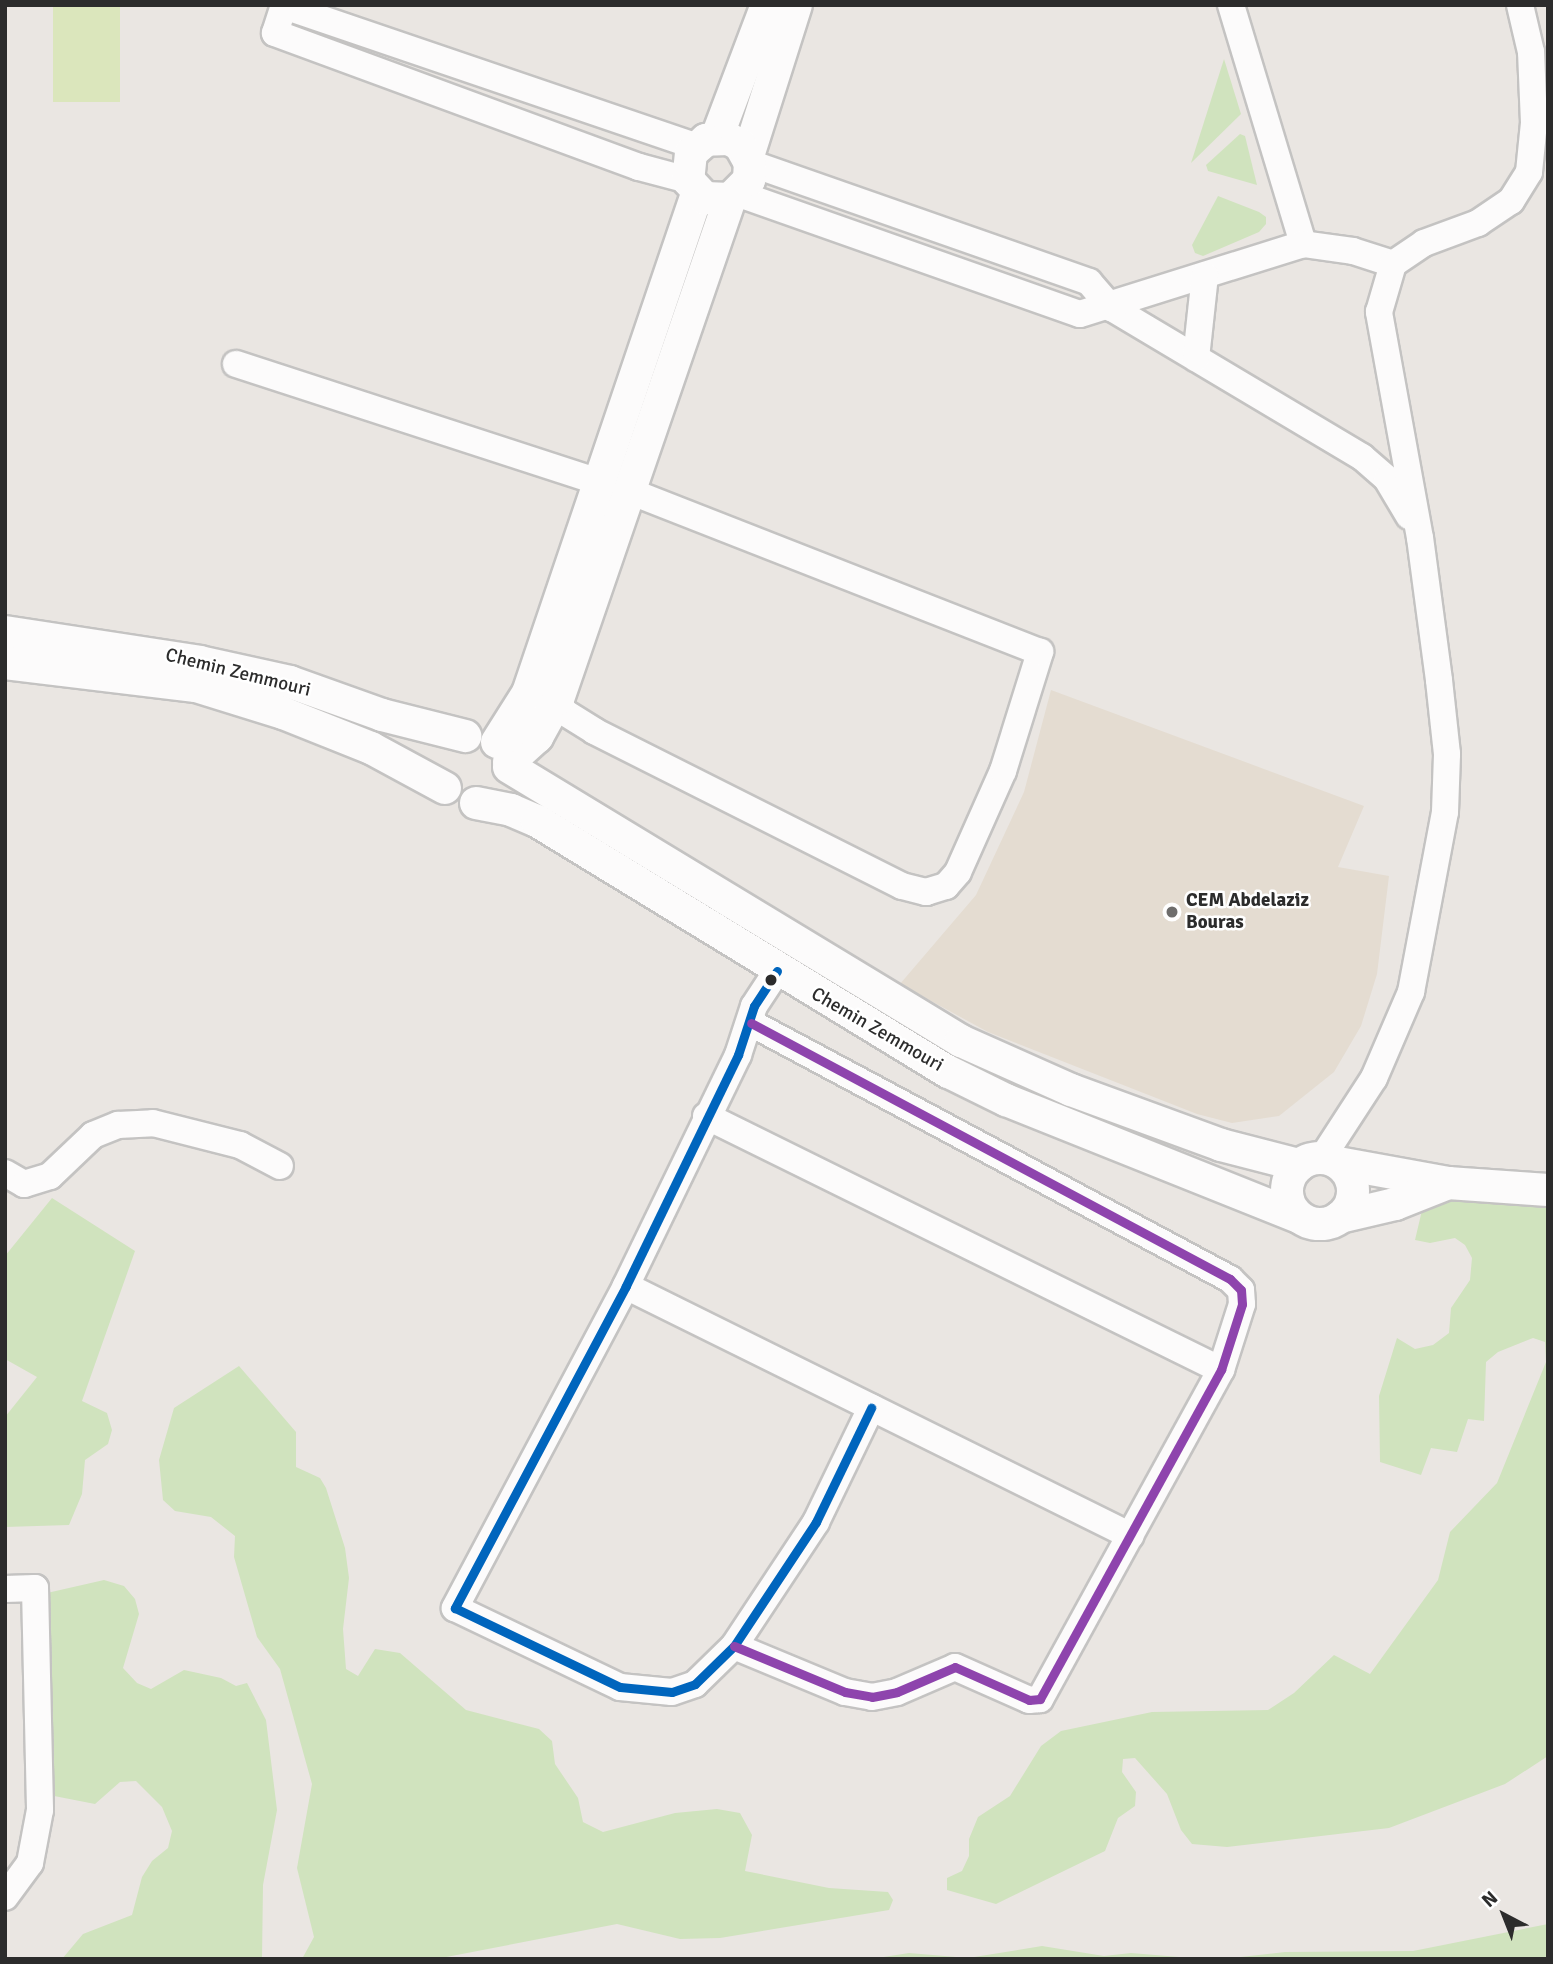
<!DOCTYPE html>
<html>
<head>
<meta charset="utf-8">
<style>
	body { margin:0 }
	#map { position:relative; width:1553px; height:1964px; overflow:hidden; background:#eae6e2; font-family:Signika,sans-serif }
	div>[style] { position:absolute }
	.education>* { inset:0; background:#e4dcd1 }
	.green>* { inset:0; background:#d0e3be }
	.pitch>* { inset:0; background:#dbe6bc; transform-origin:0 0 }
	.roads { filter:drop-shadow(2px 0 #c4c3c2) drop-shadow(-2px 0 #c4c3c2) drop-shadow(0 2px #c4c3c2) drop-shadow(0 -2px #c4c3c2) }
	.minor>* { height:26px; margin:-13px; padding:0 13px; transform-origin:13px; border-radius:13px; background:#fcfbfb }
	.tertiary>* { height:32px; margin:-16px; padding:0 16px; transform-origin:16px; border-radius:16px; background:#fcfbfb }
	.tertiary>.ring { margin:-16px; padding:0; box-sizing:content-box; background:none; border:32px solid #fcfbfb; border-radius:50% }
	.bus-1>* { height:9px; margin:-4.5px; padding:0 4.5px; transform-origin:4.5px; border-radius:4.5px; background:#0065bd }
	.bus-2>* { height:9px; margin:-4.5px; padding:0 4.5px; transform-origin:4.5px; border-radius:4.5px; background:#8e44ad }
	.dots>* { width:19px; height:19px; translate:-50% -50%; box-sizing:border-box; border:4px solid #fff; border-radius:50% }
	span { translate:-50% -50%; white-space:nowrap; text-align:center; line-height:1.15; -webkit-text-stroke:5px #fff; paint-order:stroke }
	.street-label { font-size:19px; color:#2c2c2c }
	.poi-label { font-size:19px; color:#2c2c2c; font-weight:700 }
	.left { translate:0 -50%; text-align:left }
	.frame { position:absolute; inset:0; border:7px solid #2c2c2c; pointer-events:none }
	.north { position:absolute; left:1469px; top:1880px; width:70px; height:70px; -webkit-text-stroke:5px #fff; paint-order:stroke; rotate:318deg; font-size:19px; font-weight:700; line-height:28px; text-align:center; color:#2c2c2c }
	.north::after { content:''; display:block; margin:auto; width:24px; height:32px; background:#2c2c2c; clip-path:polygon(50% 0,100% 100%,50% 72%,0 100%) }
</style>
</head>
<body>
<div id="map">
	<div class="education">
		<div style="clip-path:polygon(1051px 690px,1364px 806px,1338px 867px,1389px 876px,1377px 974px,1361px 1026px,1334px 1072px,1279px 1116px,1232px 1123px,1197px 1114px,988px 1032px,900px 984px,976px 895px,1024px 792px)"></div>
	</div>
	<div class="green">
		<div style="clip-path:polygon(1224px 59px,1241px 114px,1191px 163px)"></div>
		<div style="clip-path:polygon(1240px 134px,1245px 136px,1257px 185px,1208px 171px,1206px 165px)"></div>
		<div style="clip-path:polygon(1218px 196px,1259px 212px,1266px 217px,1266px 224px,1259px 232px,1203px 256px,1195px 253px,1192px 245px)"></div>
		<div style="clip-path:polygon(52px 1198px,135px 1251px,82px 1401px,107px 1413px,112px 1430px,108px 1444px,85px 1460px,82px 1494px,69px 1525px,5px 1527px,5px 1417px,37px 1377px,5px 1359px,5px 1256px)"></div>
		<div style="clip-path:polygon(1455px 1200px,1548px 1202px,1548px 1756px,1505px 1784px,1389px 1828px,1227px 1847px,1192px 1844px,1181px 1830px,1167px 1794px,1135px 1758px,1123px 1759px,1122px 1772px,1136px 1792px,1135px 1806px,1118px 1818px,1105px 1851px,996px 1904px,947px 1890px,947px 1878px,962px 1871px,969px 1856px,969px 1839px,978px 1817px,1010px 1796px,1041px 1746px,1061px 1731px,1152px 1712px,1268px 1710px,1294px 1693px,1334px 1655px,1370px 1674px,1438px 1580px,1450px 1532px,1497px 1483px,1546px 1362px,1545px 1342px,1533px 1338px,1498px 1352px,1486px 1362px,1484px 1421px,1468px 1419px,1457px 1452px,1431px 1448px,1421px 1475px,1380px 1462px,1379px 1396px,1397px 1338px,1415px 1349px,1433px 1345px,1449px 1333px,1451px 1308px,1470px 1280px,1472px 1258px,1465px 1245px,1455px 1238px,1430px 1243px,1415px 1240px,1423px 1206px)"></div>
		<div style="clip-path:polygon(239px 1366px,296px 1432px,296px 1467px,320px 1478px,326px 1488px,345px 1548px,349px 1578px,343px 1629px,346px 1669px,358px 1676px,375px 1649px,400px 1653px,466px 1710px,539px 1729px,552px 1741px,555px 1764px,578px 1798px,583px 1822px,603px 1832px,675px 1813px,717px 1809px,740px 1813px,752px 1835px,745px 1871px,829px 1888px,888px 1892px,893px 1900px,889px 1910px,720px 1938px,680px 1939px,617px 1924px,436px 1959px,302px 1959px,314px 1937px,297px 1868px,312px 1784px,280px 1669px,257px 1637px,234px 1557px,235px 1536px,211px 1517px,175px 1511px,163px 1500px,159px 1460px,174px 1408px)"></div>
		<div style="clip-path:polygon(104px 1580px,124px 1586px,135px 1599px,139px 1614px,123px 1668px,137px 1683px,151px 1689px,184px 1670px,221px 1678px,236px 1686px,247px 1683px,266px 1720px,277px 1810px,263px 1885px,262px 1959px,62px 1959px,83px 1934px,132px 1915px,142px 1877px,152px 1861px,168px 1848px,172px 1831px,162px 1807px,136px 1781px,120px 1782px,95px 1804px,49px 1795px,47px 1593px)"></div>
		<div style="clip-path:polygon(1548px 1924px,1548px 1959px,1223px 1959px,1285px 1952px,1413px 1951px)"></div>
		<div style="clip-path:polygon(1042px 1946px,1104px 1956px,1131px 1953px,1203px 1959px,871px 1959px,909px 1953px,968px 1958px)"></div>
	</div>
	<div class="pitch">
		<div style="left:53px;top:5px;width:67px;height:97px"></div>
	</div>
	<div class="roads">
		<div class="minor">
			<div style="left:1231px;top:5px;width:250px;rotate:73.2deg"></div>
			<div style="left:750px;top:163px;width:359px;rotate:19.3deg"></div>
			<div style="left:1089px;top:282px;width:35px;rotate:49deg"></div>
			<div style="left:1112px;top:308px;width:291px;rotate:30.8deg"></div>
			<div style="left:1362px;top:457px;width:33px;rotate:41deg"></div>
			<div style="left:1387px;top:479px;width:43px;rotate:59.3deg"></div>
			<div style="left:688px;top:180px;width:51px;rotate:-165.1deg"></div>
			<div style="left:639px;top:167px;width:388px;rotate:-159.8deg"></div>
			<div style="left:275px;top:33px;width:28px;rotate:-72deg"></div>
			<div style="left:284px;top:6px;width:435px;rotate:18.8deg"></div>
			<div style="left:739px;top:194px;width:361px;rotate:19.4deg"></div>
			<div style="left:1080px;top:314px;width:234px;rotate:-17.4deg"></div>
			<div style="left:1303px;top:244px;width:50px;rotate:8deg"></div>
			<div style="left:1353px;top:251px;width:42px;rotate:18deg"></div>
			<div style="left:1196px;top:358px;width:83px;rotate:-83.8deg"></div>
			<div style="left:236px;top:364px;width:385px;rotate:18deg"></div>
			<div style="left:558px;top:699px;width:14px;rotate:65deg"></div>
			<div style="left:564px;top:712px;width:36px;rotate:32deg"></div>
			<div style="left:594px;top:731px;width:345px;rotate:26.7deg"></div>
			<div style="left:902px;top:886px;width:25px;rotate:14deg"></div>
			<div style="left:926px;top:892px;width:21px;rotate:-17deg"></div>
			<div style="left:946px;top:886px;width:18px;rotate:-49deg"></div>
			<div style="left:958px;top:872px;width:111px;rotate:-66deg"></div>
			<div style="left:1003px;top:771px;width:125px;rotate:-72.7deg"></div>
			<div style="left:1040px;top:652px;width:444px;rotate:-158.6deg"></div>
			<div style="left:777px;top:971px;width:42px;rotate:123.3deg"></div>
			<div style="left:754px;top:1006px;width:52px;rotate:108.1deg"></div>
			<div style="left:738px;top:1055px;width:257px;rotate:115.9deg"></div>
			<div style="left:626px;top:1286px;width:365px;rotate:118deg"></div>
			<div style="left:455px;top:1608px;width:183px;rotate:25.6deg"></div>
			<div style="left:620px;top:1687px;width:52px;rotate:5.5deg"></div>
			<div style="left:672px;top:1692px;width:24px;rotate:-19deg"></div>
			<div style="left:695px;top:1684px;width:54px;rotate:-44.3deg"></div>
			<div style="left:734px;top:1646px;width:149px;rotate:-56.5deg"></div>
			<div style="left:816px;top:1522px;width:127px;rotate:-64.2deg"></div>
			<div style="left:706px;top:1116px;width:574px;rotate:26.25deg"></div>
			<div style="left:1322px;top:1158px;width:95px;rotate:-57deg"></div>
			<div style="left:1374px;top:1078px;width:94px;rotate:-66.7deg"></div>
			<div style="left:1411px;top:992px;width:183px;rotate:-79.3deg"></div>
			<div style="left:1445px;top:812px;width:58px;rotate:-88deg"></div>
			<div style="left:1447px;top:754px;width:74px;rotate:-96.2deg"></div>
			<div style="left:1439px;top:680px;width:143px;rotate:-97.6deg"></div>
			<div style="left:1420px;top:538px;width:230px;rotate:-100.3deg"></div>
			<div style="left:1379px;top:312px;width:50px;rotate:-73.7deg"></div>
			<div style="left:1393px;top:264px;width:37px;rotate:-34deg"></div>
			<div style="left:1424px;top:243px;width:58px;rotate:-20.3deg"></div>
			<div style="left:1478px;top:223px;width:40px;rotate:-34deg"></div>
			<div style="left:1511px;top:201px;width:34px;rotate:-58deg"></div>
			<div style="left:1529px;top:172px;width:49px;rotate:-84.2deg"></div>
			<div style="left:1534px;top:123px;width:71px;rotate:-92.4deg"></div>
			<div style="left:1531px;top:52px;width:48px;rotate:-103.2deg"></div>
			<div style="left:5px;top:1173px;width:22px;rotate:30deg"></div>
			<div style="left:24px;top:1184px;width:27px;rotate:-17deg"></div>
			<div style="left:50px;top:1176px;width:59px;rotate:-43.6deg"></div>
			<div style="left:93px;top:1135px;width:27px;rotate:-22deg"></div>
			<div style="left:118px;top:1125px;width:35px;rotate:-3deg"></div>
			<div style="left:153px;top:1123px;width:90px;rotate:14.2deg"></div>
			<div style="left:240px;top:1145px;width:45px;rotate:27.7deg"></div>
			<div style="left:626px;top:1286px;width:563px;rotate:26.34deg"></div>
			<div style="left:5px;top:1589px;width:30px;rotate:-2deg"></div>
			<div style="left:35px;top:1588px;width:222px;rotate:88.7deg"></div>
			<div style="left:40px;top:1810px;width:54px;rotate:100.7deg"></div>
			<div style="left:30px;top:1863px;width:42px;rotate:126.3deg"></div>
			<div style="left:734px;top:1646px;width:120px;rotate:22.5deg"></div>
			<div style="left:845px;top:1692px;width:27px;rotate:10deg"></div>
			<div style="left:872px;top:1697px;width:25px;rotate:-11deg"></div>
			<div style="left:897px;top:1692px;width:63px;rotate:-23.3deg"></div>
			<div style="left:955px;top:1667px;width:81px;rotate:24deg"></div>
			<div style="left:1029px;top:1700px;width:11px;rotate:-5deg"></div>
			<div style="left:1040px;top:1699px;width:376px;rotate:-61.2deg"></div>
			<div style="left:1221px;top:1370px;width:69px;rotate:-72.3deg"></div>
			<div style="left:1242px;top:1304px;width:14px;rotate:-94deg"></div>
			<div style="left:1241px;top:1290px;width:16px;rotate:-135deg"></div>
			<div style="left:1230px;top:1279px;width:543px;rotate:-151.88deg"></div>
		</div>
		<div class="tertiary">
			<div style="left:717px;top:137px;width:141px;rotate:-69.3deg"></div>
			<div style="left:748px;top:156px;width:158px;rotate:-72.4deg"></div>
			<div style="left:5px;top:632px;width:197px;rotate:8.7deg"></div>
			<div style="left:200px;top:662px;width:92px;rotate:12.5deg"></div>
			<div style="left:290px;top:682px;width:98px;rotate:19.7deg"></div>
			<div style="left:382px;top:715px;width:86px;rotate:14.2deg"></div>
			<div style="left:5px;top:663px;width:192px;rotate:6.9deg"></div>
			<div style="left:196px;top:686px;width:91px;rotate:17.2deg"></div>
			<div style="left:283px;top:713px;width:95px;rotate:21.7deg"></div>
			<div style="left:371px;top:748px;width:84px;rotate:28.4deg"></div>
			<div style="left:497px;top:742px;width:58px;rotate:-57.7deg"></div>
			<div style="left:528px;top:693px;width:527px;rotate:-71.29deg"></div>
			<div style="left:509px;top:762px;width:38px;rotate:-42deg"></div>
			<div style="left:537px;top:737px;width:43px;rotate:-61.1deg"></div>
			<div style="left:558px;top:699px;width:529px;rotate:-71.02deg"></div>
			<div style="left:730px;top:199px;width:27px;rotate:-45deg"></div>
			<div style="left:749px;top:180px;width:17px;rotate:-87deg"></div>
			<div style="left:750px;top:163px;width:21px;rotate:-119deg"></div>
			<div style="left:740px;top:145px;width:13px;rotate:-151deg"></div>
			<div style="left:729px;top:139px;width:23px;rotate:178deg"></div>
			<div style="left:706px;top:140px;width:20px;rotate:139deg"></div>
			<div style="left:691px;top:153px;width:27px;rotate:96deg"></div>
			<div style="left:688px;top:180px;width:25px;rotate:47deg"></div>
			<div style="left:705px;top:198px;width:25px;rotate:2deg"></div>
			<div style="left:509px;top:767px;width:529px;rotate:31.22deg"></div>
			<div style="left:961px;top:1041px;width:120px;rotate:24deg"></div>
			<div style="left:1071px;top:1090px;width:160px;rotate:20.1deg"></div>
			<div style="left:1221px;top:1145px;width:81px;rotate:14.4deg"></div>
			<div style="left:476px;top:803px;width:36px;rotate:11deg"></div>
			<div style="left:511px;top:810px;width:28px;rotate:23deg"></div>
			<div style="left:537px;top:821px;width:482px;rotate:31.4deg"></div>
			<div style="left:949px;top:1072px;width:64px;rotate:26.2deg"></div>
			<div style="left:1006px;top:1100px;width:315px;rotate:21.8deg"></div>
			<div class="ring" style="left:1287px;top:1158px;width:34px;height:34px"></div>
			<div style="left:1338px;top:1163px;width:112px;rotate:10.3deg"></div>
			<div style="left:1448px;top:1183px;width:100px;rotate:4deg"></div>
			<div style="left:1340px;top:1217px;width:57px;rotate:-13.3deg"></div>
			<div style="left:1395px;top:1204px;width:57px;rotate:-21.6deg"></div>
		</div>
	</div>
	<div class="bus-1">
		<div style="left:777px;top:971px;width:42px;rotate:123.3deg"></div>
		<div style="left:754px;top:1006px;width:52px;rotate:108.1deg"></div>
		<div style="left:738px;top:1055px;width:257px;rotate:115.9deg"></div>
		<div style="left:626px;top:1286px;width:365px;rotate:118deg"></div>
		<div style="left:455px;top:1608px;width:183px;rotate:25.6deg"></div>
		<div style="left:620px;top:1687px;width:52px;rotate:5.5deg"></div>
		<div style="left:672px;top:1692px;width:24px;rotate:-19deg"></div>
		<div style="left:695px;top:1684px;width:54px;rotate:-44.3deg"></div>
		<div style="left:734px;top:1646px;width:149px;rotate:-56.5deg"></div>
		<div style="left:816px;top:1522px;width:127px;rotate:-64.2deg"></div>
	</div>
	<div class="bus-2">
		<div style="left:734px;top:1646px;width:120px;rotate:22.5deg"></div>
		<div style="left:845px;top:1692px;width:27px;rotate:10deg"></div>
		<div style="left:872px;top:1697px;width:25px;rotate:-11deg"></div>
		<div style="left:897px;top:1692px;width:63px;rotate:-23.3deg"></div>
		<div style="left:955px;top:1667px;width:81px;rotate:24deg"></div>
		<div style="left:1029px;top:1700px;width:11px;rotate:-5deg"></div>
		<div style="left:1040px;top:1699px;width:376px;rotate:-61.2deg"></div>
		<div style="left:1221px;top:1370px;width:69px;rotate:-72.3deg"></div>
		<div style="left:1242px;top:1304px;width:14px;rotate:-94deg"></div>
		<div style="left:1241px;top:1290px;width:16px;rotate:-135deg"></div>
		<div style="left:1230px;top:1279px;width:543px;rotate:-151.88deg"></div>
	</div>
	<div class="dots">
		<div style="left:1172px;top:912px;background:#6e6d6c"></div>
		<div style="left:771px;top:980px;background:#2c2c2c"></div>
	</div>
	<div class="street-label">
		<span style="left:238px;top:673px;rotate:14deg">Chemin Zemmouri</span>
		<span style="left:877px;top:1030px;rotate:30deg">Chemin Zemmouri</span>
	</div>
	<div class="poi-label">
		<span class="left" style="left:1186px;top:912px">CEM Abdelaziz<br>Bouras</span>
	</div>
	<div class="frame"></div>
	<div class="north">N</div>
</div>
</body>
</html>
